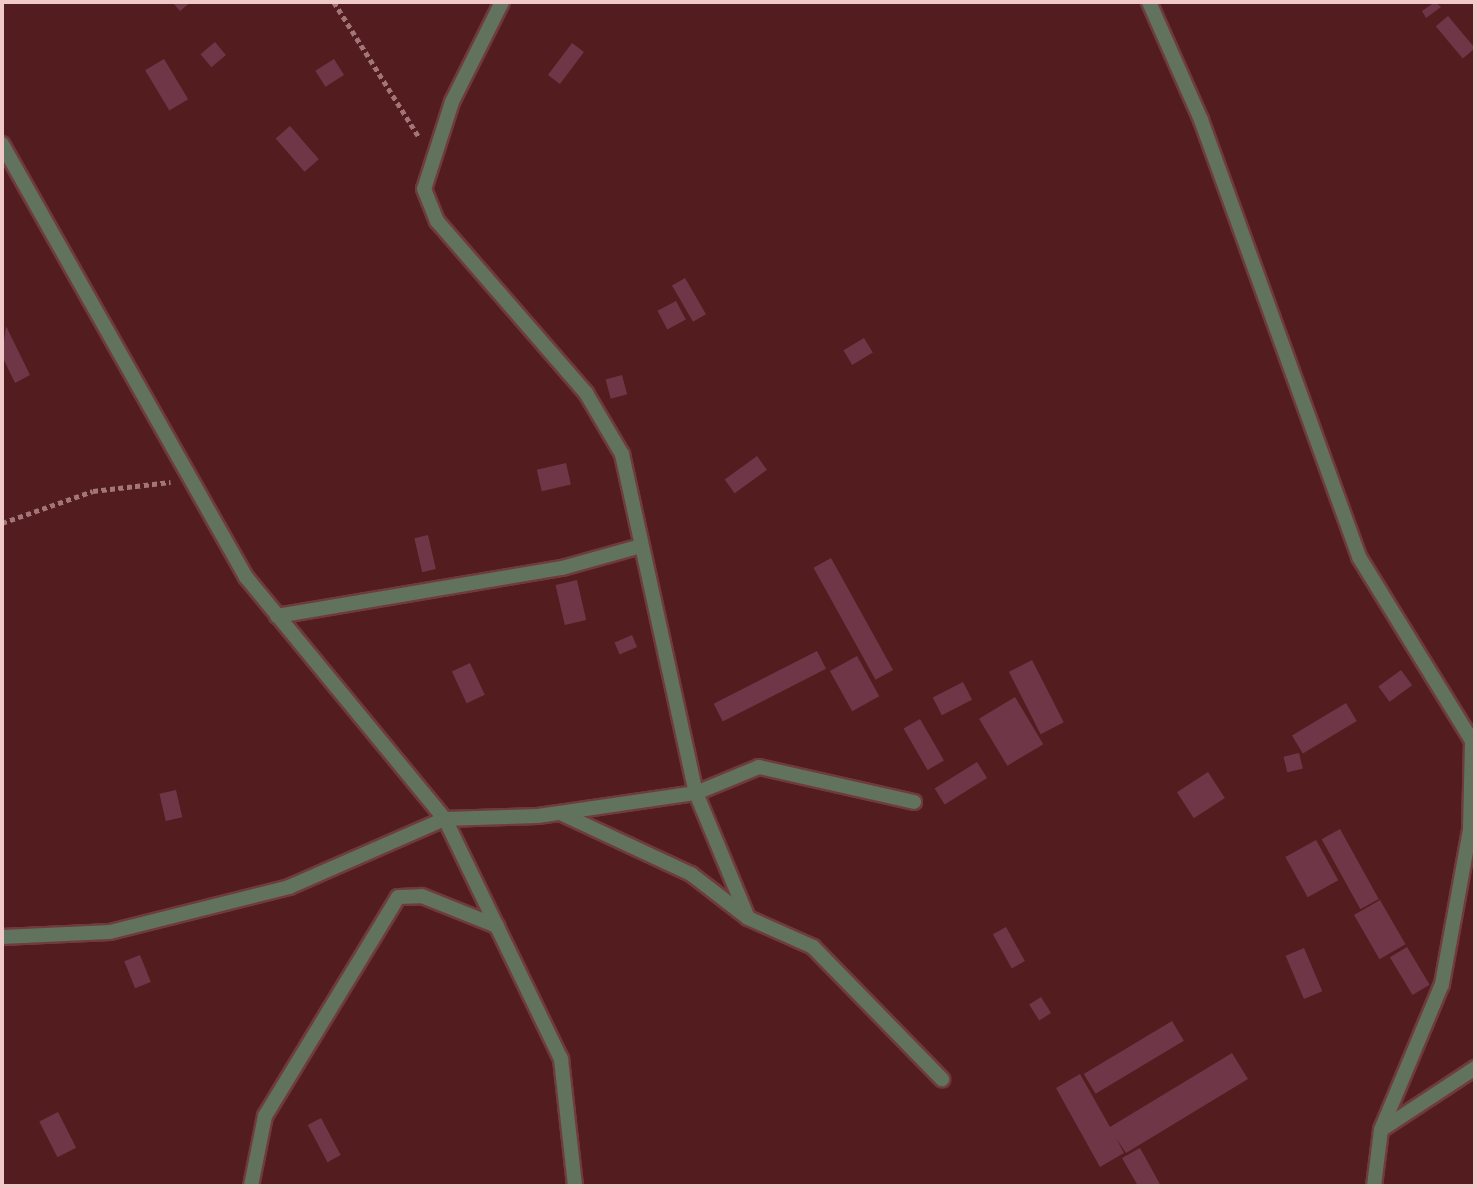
<!DOCTYPE html>
<html>
<head>
<meta charset="utf-8">
<style>
	body { margin:0 }
	#map { position:relative; width:1477px; height:1188px; overflow:hidden; background:#531c1e; font-family:"Sofia Sans Condensed",sans-serif }
	div>[style] { position:absolute }
	.building>* { inset:0; background:#6f3648; transform-origin:0 0 }
	.path>* { height:4.5px; margin-top:-2.25px; transform-origin:0; background:repeating-linear-gradient(90deg,#a37576 0 5px,transparent 0 8.5px) }
	.roads { filter:drop-shadow(2px 0 #6f3b3d) drop-shadow(-2px 0 #6f3b3d) drop-shadow(0 2px #6f3b3d) drop-shadow(0 -2px #6f3b3d) }
	.street>* { height:14px; margin:-7px; padding:0 7px; transform-origin:7px; border-radius:7px; background:#61725d }
	span { translate:-50% -50%; white-space:nowrap; text-align:center; line-height:1.15; -webkit-text-stroke:5px #291111; paint-order:stroke }
	.frame { position:absolute; inset:0; border:4px solid #efcac9; pointer-events:none }
</style>
</head>
<body>
<div id="map">
	<div class="building">
		<div style="clip-path:polygon(172px 2px,191px 2px,180px 11px)"></div>
		<div style="clip-path:polygon(1435px 2px,1441px 7px,1426px 18px,1422px 11px)"></div>
		<div style="left:1448px;top:16px;width:42px;height:16px;rotate:50deg"></div>
		<div style="left:215px;top:42px;width:17px;height:19px;rotate:50deg"></div>
		<div style="left:572px;top:43px;width:15px;height:40px;rotate:37deg"></div>
		<div style="left:164px;top:59px;width:47px;height:22px;rotate:59deg"></div>
		<div style="left:334px;top:59px;width:19px;height:22px;rotate:58deg"></div>
		<div style="left:290px;top:126px;width:44px;height:19px;rotate:49deg"></div>
		<div style="left:685px;top:278px;width:42px;height:15px;rotate:60deg"></div>
		<div style="left:676px;top:301px;width:21px;height:21px;rotate:62deg"></div>
		<div style="clip-path:polygon(6px 326px,30px 375px,15px 383px,2px 356px)"></div>
		<div style="left:864px;top:338px;width:17px;height:24px;rotate:59deg"></div>
		<div style="left:622px;top:375px;width:20px;height:17px;rotate:75deg"></div>
		<div style="left:757px;top:456px;width:17px;height:40px;rotate:54deg"></div>
		<div style="left:566px;top:463px;width:22px;height:30px;rotate:77deg"></div>
		<div style="left:428px;top:535px;width:35px;height:14px;rotate:77deg"></div>
		<div style="left:831px;top:558px;width:128px;height:20px;rotate:61deg"></div>
		<div style="left:577px;top:580px;width:41px;height:22px;rotate:77deg"></div>
		<div style="left:632px;top:635px;width:13px;height:19px;rotate:67deg"></div>
		<div style="left:817px;top:651px;width:20px;height:116px;rotate:63deg"></div>
		<div style="left:857px;top:656px;width:46px;height:31px;rotate:61deg"></div>
		<div style="left:1032px;top:660px;width:70px;height:26px;rotate:63deg"></div>
		<div style="left:470px;top:663px;width:35px;height:20px;rotate:65deg"></div>
		<div style="left:1401px;top:670px;width:19px;height:28px;rotate:54deg"></div>
		<div style="left:963px;top:682px;width:20px;height:34px;rotate:63deg"></div>
		<div style="left:1015px;top:697px;width:55px;height:42px;rotate:59deg"></div>
		<div style="left:1346px;top:703px;width:21px;height:63px;rotate:59deg"></div>
		<div style="left:920px;top:719px;width:48px;height:19px;rotate:60deg"></div>
		<div style="left:1299px;top:753px;width:16px;height:16px;rotate:76deg"></div>
		<div style="left:977px;top:762px;width:19px;height:50px;rotate:58deg"></div>
		<div style="left:1208px;top:772px;width:31px;height:37px;rotate:57deg"></div>
		<div style="left:176px;top:790px;width:28px;height:17px;rotate:77deg"></div>
		<div style="left:1340px;top:829px;width:80px;height:21px;rotate:61deg"></div>
		<div style="left:1316px;top:840px;width:46px;height:35px;rotate:61deg"></div>
		<div style="left:1380px;top:900px;width:51px;height:30px;rotate:60deg"></div>
		<div style="left:1006px;top:927px;width:39px;height:15px;rotate:61deg"></div>
		<div style="left:1407px;top:947px;width:44px;height:20px;rotate:59deg"></div>
		<div style="left:1304px;top:948px;width:47px;height:20px;rotate:67deg"></div>
		<div style="left:140px;top:955px;width:29px;height:17px;rotate:68deg"></div>
		<div style="left:1041px;top:997px;width:19px;height:14px;rotate:58deg"></div>
		<div style="left:1172px;top:1021px;width:23px;height:103px;rotate:59deg"></div>
		<div style="clip-path:polygon(1232px 1053px,1248px 1079px,1126px 1153px,1116px 1138px,1124px 1153px,1100px 1167px,1056px 1088px,1080px 1074px,1110px 1127px)"></div>
		<div style="left:58px;top:1112px;width:40px;height:21px;rotate:63deg"></div>
		<div style="left:321px;top:1118px;width:42px;height:15px;rotate:62deg"></div>
		<div style="clip-path:polygon(1140px 1148px,1161px 1186px,1138px 1186px,1122px 1158px)"></div>
	</div>
	<div class="path">
		<div style="left:334px;top:2px;width:160px;rotate:57.8deg"></div>
		<div style="left:2px;top:523px;width:96px;rotate:-19.4deg"></div>
		<div style="left:93px;top:491px;width:78px;rotate:-6.7deg"></div>
	</div>
	<div class="roads">
		<div class="street">
			<div style="left:502px;top:2px;width:112px;rotate:116.6deg"></div>
			<div style="left:452px;top:102px;width:91px;rotate:107.8deg"></div>
			<div style="left:424px;top:189px;width:35px;rotate:68deg"></div>
			<div style="left:437px;top:221px;width:228px;rotate:49.1deg"></div>
			<div style="left:586px;top:393px;width:71px;rotate:59.5deg"></div>
			<div style="left:622px;top:454px;width:347px;rotate:77.7deg"></div>
			<div style="left:696px;top:793px;width:135px;rotate:67.4deg"></div>
			<div style="left:1149px;top:2px;width:129px;rotate:66.2deg"></div>
			<div style="left:1201px;top:120px;width:465px;rotate:70.1deg"></div>
			<div style="left:1359px;top:557px;width:216px;rotate:58.4deg"></div>
			<div style="left:1472px;top:741px;width:89px;rotate:91.3deg"></div>
			<div style="left:1470px;top:830px;width:157px;rotate:100.3deg"></div>
			<div style="left:1442px;top:984px;width:158px;rotate:112.7deg"></div>
			<div style="left:2px;top:144px;width:497px;rotate:60.6deg"></div>
			<div style="left:246px;top:577px;width:313px;rotate:50.6deg"></div>
			<div style="left:445px;top:819px;width:267px;rotate:64.2deg"></div>
			<div style="left:561px;top:1059px;width:128px;rotate:83.7deg"></div>
			<div style="left:277px;top:616px;width:289px;rotate:-9.6deg"></div>
			<div style="left:562px;top:568px;width:82px;rotate:-15.6deg"></div>
			<div style="left:560px;top:813px;width:145px;rotate:25deg"></div>
			<div style="left:691px;top:874px;width:72px;rotate:37.7deg"></div>
			<div style="left:748px;top:918px;width:71px;rotate:24deg"></div>
			<div style="left:813px;top:947px;width:185px;rotate:45.7deg"></div>
			<div style="left:2px;top:937px;width:108px;rotate:-2.7deg"></div>
			<div style="left:110px;top:932px;width:185px;rotate:-14.1deg"></div>
			<div style="left:289px;top:887px;width:170px;rotate:-23.6deg"></div>
			<div style="left:445px;top:819px;width:93px;rotate:-1.8deg"></div>
			<div style="left:538px;top:816px;width:160px;rotate:-8.3deg"></div>
			<div style="left:696px;top:793px;width:68px;rotate:-22.4deg"></div>
			<div style="left:759px;top:767px;width:159px;rotate:12.7deg"></div>
			<div style="left:251px;top:1186px;width:71px;rotate:-78.7deg"></div>
			<div style="left:265px;top:1116px;width:256px;rotate:-58.7deg"></div>
			<div style="left:398px;top:897px;width:24px;rotate:-2deg"></div>
			<div style="left:422px;top:896px;width:81px;rotate:21.8deg"></div>
			<div style="left:1374px;top:1186px;width:56px;rotate:-82.9deg"></div>
			<div style="left:1381px;top:1130px;width:113px;rotate:-33.4deg"></div>
		</div>
	</div>
	<div class="frame"></div>
</div>
</body>
</html>
